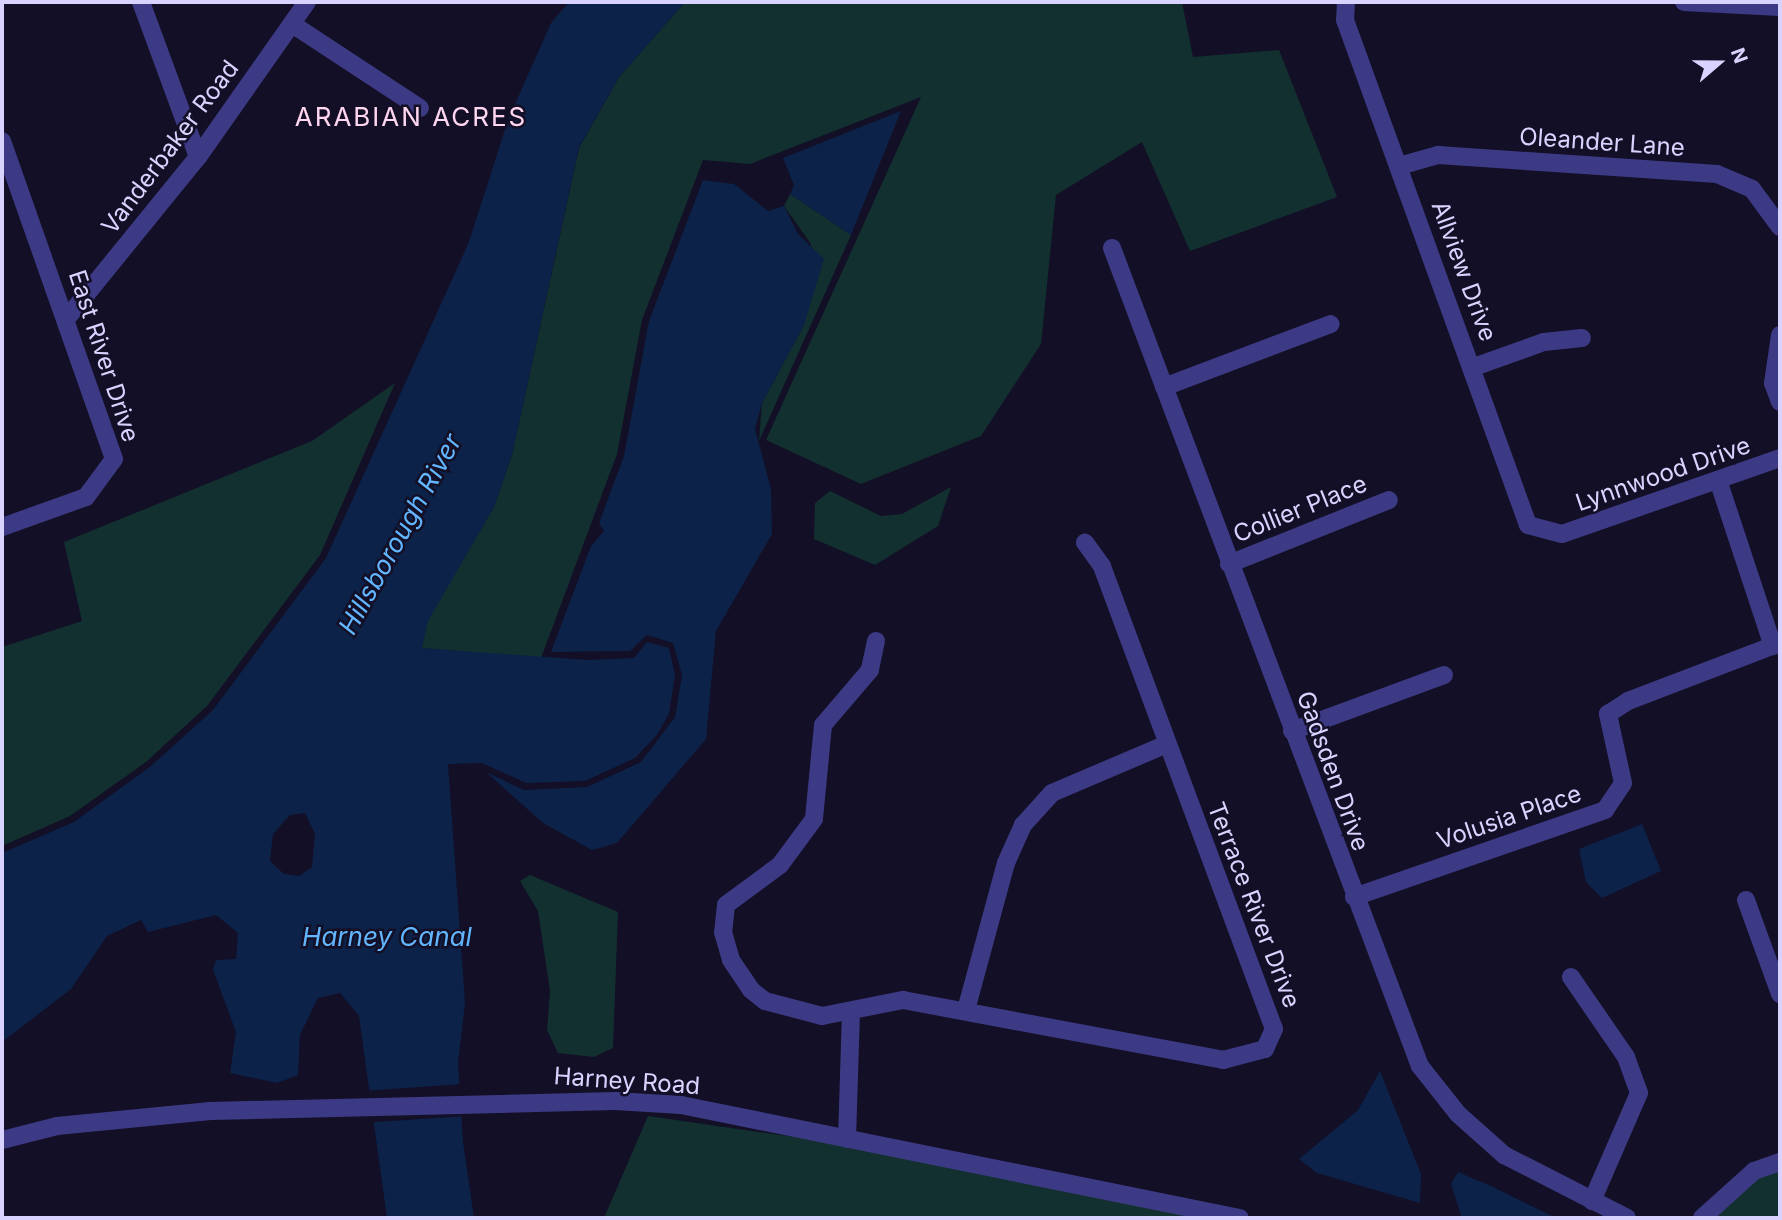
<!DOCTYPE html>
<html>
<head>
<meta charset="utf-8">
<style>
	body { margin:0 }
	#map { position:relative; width:1782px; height:1220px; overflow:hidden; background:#130f26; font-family:Inter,sans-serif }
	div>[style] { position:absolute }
	.green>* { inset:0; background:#12302f }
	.water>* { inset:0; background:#0c2248 }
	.pier>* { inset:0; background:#130f26; transform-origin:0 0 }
	.minor>* { height:18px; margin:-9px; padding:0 9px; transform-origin:9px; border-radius:9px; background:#3d3a85 }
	span { translate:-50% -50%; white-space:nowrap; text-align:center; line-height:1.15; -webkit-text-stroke:5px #130f26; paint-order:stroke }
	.street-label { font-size:24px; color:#d9d4ff }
	.neighbourhood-label { font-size:26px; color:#ffd6f0; letter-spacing:2px }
	.water-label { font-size:26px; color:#62b6ff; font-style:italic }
	.frame { position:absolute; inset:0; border:4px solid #d9d4ff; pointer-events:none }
	.north { position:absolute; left:1684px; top:28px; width:70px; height:70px; -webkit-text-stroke:5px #130f26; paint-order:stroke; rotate:70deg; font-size:19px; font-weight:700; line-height:28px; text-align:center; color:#d9d4ff }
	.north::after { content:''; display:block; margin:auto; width:24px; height:32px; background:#d9d4ff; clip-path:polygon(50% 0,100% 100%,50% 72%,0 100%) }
</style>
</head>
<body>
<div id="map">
	<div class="green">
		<div style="clip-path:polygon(685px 2px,1182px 2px,1193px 57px,1279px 50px,1337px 197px,1190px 251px,1142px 142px,1056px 195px,1041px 344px,981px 436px,861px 484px,766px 440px,921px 97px,750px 164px,703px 160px,642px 320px,617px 454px,541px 658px,422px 648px,427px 621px,494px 507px,512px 455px,579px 148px,619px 77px)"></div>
		<div style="clip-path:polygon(790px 194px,851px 235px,759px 441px,762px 403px,804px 325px,813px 285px,811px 244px,784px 206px)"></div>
		<div style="clip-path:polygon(395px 383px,320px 555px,207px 706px,146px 762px,70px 816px,2px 846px,2px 647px,82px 621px,64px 542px,312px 441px)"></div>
		<div style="clip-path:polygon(951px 487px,938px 526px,875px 565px,814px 539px,815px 503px,830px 491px,881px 516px,902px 514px)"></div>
		<div style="clip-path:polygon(530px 875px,618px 912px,613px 1048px,594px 1057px,558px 1053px,547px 1030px,550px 991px,538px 911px,520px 881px)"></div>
		<div style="clip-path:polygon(648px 1116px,871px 1148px,1223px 1218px,604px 1218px)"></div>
		<div style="clip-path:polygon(1780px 1168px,1780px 1218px,1713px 1218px,1758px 1177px)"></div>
	</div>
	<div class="water">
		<div style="clip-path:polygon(evenodd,569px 2px,685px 2px,619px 77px,579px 147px,512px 455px,494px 507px,428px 621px,422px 648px,587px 660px,634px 658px,647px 642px,669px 648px,675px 675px,669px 714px,656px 736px,635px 758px,585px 781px,526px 783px,482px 763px,448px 764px,465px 1003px,458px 1063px,463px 1142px,474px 1218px,387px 1218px,359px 1016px,340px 993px,318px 998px,300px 1035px,298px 1075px,277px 1083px,230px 1073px,236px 1032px,213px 970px,216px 960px,236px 959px,238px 933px,216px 915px,148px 932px,141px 920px,107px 936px,71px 989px,2px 1042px,2px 853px,74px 822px,151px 766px,213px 710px,326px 558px,469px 242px,508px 120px,551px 23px,569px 2px,305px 813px,315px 834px,312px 867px,299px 876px,284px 874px,270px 861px,273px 834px,290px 815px,305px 813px)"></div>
		<div style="clip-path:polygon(901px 111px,851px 235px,790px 194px,794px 185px,783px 158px)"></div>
		<div style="clip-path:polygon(703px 180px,734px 184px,768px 211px,784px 206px,798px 234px,824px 259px,804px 325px,762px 403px,755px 429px,771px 489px,772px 534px,716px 631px,706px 739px,617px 843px,592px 850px,543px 823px,486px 772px,524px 790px,587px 787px,641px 762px,675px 717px,682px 675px,673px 643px,647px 635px,630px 651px,551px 652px,591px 546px,604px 531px,599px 523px,624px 456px,649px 321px)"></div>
		<div style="clip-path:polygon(1642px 824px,1661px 871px,1602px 898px,1586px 882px,1579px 849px)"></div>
		<div style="clip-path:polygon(1380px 1071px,1421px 1174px,1420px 1203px,1317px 1173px,1299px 1159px,1358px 1110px)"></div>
		<div style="clip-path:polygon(1458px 1172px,1491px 1186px,1556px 1218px,1462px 1218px,1451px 1184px)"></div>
	</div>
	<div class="pier">
		<div style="left:463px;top:1084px;width:32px;height:96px;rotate:86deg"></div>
	</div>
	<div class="minor">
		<div style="left:141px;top:2px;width:165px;rotate:69.8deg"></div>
		<div style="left:1346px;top:2px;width:18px;rotate:93deg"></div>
		<div style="left:1345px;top:20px;width:537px;rotate:70.08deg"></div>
		<div style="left:1528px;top:525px;width:35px;rotate:15deg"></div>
		<div style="left:1562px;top:534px;width:231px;rotate:-19.2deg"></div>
		<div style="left:1684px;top:2px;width:96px;rotate:3deg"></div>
		<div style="left:292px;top:24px;width:153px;rotate:33.3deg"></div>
		<div style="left:2px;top:141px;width:337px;rotate:70.6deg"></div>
		<div style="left:114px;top:459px;width:47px;rotate:126.4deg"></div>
		<div style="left:86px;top:497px;width:89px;rotate:160.3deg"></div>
		<div style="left:1399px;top:166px;width:41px;rotate:-15.8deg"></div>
		<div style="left:1438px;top:155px;width:280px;rotate:3.9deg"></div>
		<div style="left:1717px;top:174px;width:38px;rotate:23deg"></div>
		<div style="left:1752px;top:189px;width:47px;rotate:53.6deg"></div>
		<div style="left:1112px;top:248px;width:874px;rotate:69.37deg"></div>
		<div style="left:1420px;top:1066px;width:61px;rotate:51.6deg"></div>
		<div style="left:1458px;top:1114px;width:62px;rotate:41.7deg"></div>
		<div style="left:1504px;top:1155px;width:138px;rotate:27.1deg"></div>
		<div style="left:67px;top:318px;width:208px;rotate:-50.9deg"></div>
		<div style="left:198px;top:157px;width:189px;rotate:-54.9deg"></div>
		<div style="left:1780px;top:335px;width:49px;rotate:98.3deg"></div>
		<div style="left:1773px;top:383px;width:20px;rotate:70deg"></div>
		<div style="left:1474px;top:367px;width:74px;rotate:-19.7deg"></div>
		<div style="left:1544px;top:342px;width:38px;rotate:-6deg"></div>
		<div style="left:1164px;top:387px;width:178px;rotate:-20.7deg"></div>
		<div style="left:1718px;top:480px;width:175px;rotate:71.7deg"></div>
		<div style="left:1229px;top:564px;width:172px;rotate:-21.8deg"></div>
		<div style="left:876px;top:641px;width:30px;rotate:102deg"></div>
		<div style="left:870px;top:670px;width:72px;rotate:130.5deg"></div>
		<div style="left:823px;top:725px;width:94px;rotate:95.5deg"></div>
		<div style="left:814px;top:819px;width:57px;rotate:126.5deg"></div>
		<div style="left:780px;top:865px;width:67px;rotate:143.5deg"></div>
		<div style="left:726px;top:905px;width:27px;rotate:96deg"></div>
		<div style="left:723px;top:932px;width:29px;rotate:74deg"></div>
		<div style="left:731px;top:960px;width:36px;rotate:56deg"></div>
		<div style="left:751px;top:990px;width:18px;rotate:38deg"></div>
		<div style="left:765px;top:1001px;width:59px;rotate:14.7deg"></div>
		<div style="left:822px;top:1016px;width:83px;rotate:-11.2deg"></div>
		<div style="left:903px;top:1000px;width:326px;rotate:10.6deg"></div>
		<div style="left:1223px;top:1060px;width:43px;rotate:-14.7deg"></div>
		<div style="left:1265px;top:1049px;width:22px;rotate:-66deg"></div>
		<div style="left:1274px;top:1029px;width:494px;rotate:-110.4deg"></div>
		<div style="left:1102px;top:566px;width:29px;rotate:-126deg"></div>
		<div style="left:1292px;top:731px;width:162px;rotate:-20.2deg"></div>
		<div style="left:1354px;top:897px;width:266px;rotate:-19.1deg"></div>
		<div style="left:1605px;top:810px;width:32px;rotate:-56deg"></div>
		<div style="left:1623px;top:783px;width:71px;rotate:-102.3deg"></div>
		<div style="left:1608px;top:714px;width:24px;rotate:-33deg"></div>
		<div style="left:1628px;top:701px;width:163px;rotate:-20.9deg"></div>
		<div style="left:1746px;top:900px;width:100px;rotate:70.1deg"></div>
		<div style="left:1571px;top:977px;width:97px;rotate:55.5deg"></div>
		<div style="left:1626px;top:1057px;width:38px;rotate:70deg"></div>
		<div style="left:1639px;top:1093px;width:118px;rotate:113.5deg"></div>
		<div style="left:966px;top:1010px;width:152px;rotate:-74.8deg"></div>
		<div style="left:1006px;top:863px;width:42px;rotate:-65.9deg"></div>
		<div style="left:1023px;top:825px;width:43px;rotate:-47.8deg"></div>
		<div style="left:1052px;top:793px;width:125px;rotate:-23.1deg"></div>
		<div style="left:847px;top:1139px;width:128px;rotate:-88.2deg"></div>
		<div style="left:2px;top:1140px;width:57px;rotate:-14.3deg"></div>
		<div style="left:57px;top:1126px;width:154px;rotate:-5.6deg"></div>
		<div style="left:210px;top:1111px;width:405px;rotate:-1.4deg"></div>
		<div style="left:615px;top:1101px;width:66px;rotate:3.5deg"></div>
		<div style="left:681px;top:1105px;width:570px;rotate:11.43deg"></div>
		<div style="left:1702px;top:1218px;width:70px;rotate:-42.1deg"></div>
		<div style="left:1754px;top:1171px;width:28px;rotate:-19deg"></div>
	</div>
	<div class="street-label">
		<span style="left:1602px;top:142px;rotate:4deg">Oleander Lane</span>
		<span style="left:170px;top:147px;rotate:-53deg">Vanderbaker Road</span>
		<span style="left:1464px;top:271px;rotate:70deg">Allview Drive</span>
		<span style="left:104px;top:356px;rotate:72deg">East River Drive</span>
		<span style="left:1663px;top:474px;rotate:-19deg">Lynnwood Drive</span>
		<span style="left:1300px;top:509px;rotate:-22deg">Collier Place</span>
		<span style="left:1333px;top:771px;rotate:70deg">Gadsden Drive</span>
		<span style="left:1509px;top:817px;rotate:-19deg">Volusia Place</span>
		<span style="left:1254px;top:905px;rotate:69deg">Terrace River Drive</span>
		<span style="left:627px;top:1081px;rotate:4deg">Harney Road</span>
	</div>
	<div class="neighbourhood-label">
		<span style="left:411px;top:117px">ARABIAN ACRES</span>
	</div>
	<div class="water-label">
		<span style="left:400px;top:534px;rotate:-61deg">Hillsborough River</span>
		<span style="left:387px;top:937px">Harney Canal</span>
	</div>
	<div class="frame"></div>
	<div class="north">N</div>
</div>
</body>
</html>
